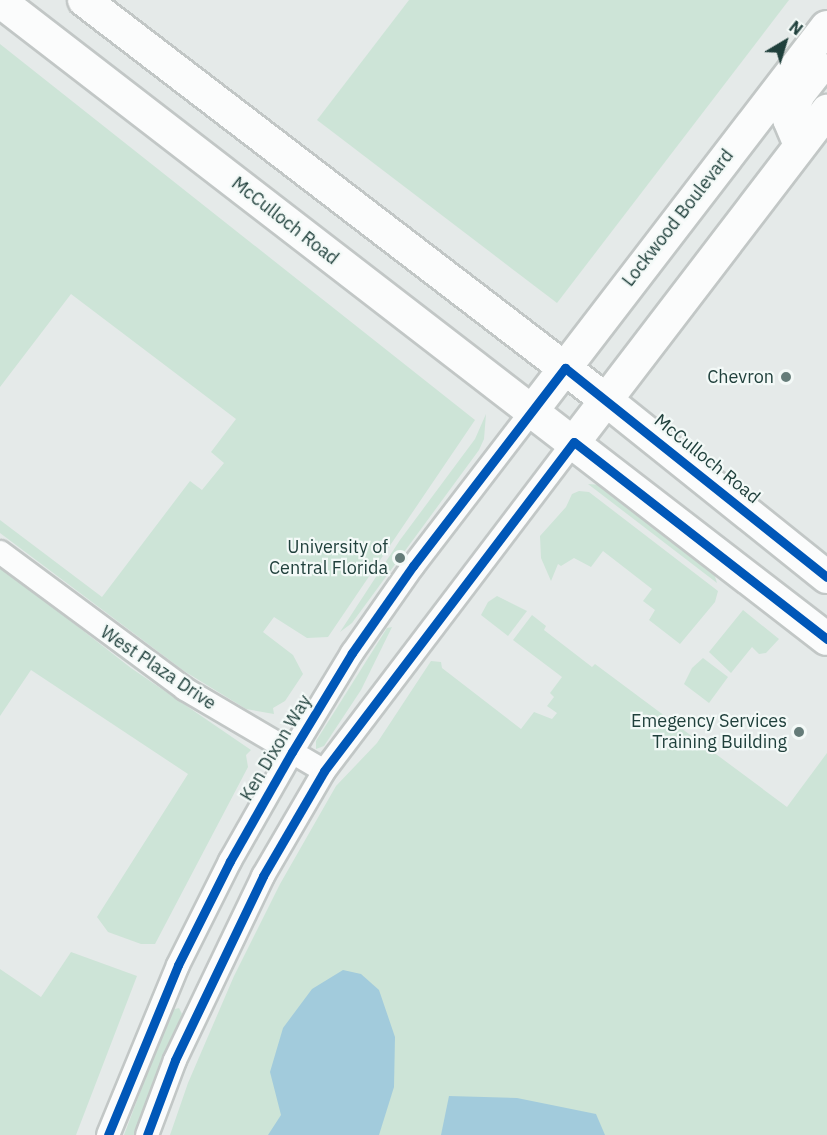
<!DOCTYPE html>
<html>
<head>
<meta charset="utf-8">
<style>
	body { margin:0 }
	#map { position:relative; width:827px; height:1135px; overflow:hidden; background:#e5eae9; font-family:"IBM Plex Sans",sans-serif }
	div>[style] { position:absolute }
	.green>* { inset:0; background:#cde4d7 }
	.water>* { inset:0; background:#a2cbdc }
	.roads { filter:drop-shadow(2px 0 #c2c7c6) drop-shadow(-2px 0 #c2c7c6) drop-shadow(0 2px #c2c7c6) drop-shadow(0 -2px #c2c7c6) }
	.minor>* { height:22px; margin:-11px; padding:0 11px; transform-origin:11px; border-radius:11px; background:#fbfcfc }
	.secondary>* { height:32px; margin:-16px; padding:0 16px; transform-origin:16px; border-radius:16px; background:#fbfcfc }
	.cycleway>* { height:9px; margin:-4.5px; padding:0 4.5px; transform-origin:4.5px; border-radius:4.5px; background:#0057b8 }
	.dots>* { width:16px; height:16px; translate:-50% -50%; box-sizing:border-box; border:3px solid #f3f9f7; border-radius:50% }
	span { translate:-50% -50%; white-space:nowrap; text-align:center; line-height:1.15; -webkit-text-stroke:4.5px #f3f9f7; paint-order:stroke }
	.street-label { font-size:18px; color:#20403c }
	.poi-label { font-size:18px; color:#20403c }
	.right { translate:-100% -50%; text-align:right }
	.north { position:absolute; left:755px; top:12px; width:60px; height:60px; -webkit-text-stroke:4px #f3f9f7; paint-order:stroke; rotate:38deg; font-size:16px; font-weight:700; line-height:24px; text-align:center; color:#20403c }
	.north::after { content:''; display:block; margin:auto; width:21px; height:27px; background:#20403c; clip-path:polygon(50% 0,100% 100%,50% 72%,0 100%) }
</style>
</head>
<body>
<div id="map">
	<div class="green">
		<div style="clip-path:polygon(409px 0,789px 0,557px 303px,317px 120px)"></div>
		<div style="clip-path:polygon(0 44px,475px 420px,328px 637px,307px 638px,274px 617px,263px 632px,293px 655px,303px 674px,285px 701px,273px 708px,274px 714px,246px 709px,184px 671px,0 533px,0 520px,102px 597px,190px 481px,202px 490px,224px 463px,211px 452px,236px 419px,71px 294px,0 387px)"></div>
		<div style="clip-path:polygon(486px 414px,484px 439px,479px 450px,352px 623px,340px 632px,400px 540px,475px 439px)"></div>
		<div style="clip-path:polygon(588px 484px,603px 485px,684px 546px,686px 554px,691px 551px,713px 570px,717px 583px)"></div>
		<div style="clip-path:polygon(579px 491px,589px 492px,718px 591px,715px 602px,680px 644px,649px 620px,655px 610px,643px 601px,652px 589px,603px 551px,591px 567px,574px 558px,561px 566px,558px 564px,551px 581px,541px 558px,540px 536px,566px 507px,572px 494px)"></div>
		<div style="clip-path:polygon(0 566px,131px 668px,251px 750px,246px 755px,248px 767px,155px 944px,141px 944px,108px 932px,97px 917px,188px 774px,31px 670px,0 716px)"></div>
		<div style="clip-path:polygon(497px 596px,527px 611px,508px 636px,481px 615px,488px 602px)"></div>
		<div style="clip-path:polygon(743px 610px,779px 639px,766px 653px,759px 654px,752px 647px,731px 673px,709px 652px)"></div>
		<div style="clip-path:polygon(532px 615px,546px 626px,544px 630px,592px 667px,595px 664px,787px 807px,827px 753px,827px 1135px,170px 1135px,188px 1083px,234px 976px,280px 884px,336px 786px,377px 743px,431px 661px,441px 662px,442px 668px,521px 729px,534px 712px,552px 719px,557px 713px,547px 706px,554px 697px,550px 693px,562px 677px,513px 640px)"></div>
		<div style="clip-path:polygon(392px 627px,361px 690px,324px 746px,316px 749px,316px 741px,387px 628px)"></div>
		<div style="clip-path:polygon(703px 658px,728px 677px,709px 703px,684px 684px,692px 668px)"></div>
		<div style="clip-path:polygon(71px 952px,137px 976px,76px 1135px,0 1135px,0 969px,41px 997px)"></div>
		<div style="clip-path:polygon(179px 1008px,182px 1014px,136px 1135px,124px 1135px,171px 1010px)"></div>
	</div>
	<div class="water">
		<div style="clip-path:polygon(343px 970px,361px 974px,379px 990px,395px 1037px,394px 1087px,379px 1135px,268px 1135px,281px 1115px,270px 1072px,283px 1028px,312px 989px)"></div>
		<div style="clip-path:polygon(449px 1096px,517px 1098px,596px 1114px,605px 1135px,441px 1135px)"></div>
	</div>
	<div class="roads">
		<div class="minor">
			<div style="left:0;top:552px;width:230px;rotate:36.5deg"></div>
			<div style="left:185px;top:689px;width:161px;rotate:30.5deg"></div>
			<div style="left:108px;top:1135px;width:184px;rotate:-67.6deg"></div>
			<div style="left:178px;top:965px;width:116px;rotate:-63.4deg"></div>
			<div style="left:230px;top:861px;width:125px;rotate:-60.4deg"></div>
			<div style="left:292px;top:752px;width:116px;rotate:-58.8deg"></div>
			<div style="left:352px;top:653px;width:106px;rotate:-55deg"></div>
			<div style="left:413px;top:566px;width:195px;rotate:-52.5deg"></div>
			<div style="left:147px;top:1135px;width:80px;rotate:-69.5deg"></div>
			<div style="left:175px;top:1060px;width:204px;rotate:-64.4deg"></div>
			<div style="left:263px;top:876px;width:121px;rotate:-59.8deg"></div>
			<div style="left:324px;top:771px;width:413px;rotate:-52.8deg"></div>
		</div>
		<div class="secondary">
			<div style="left:84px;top:0;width:658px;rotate:37.46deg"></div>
			<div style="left:606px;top:400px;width:283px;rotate:38.7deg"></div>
			<div style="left:0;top:1px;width:1044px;rotate:37.65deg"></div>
			<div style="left:800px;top:145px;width:28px;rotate:-113deg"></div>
			<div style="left:789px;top:119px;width:26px;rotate:-69deg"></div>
			<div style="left:798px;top:95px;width:34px;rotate:-52deg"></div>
			<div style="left:532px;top:411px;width:484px;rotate:-52.5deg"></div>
			<div style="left:574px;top:442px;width:417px;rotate:-52.6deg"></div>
		</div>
	</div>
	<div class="cycleway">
		<div style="left:108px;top:1135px;width:184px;rotate:-67.6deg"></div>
		<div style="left:178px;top:965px;width:116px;rotate:-63.4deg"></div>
		<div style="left:230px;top:861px;width:125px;rotate:-60.4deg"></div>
		<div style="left:292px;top:752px;width:116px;rotate:-58.8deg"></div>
		<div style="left:352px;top:653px;width:106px;rotate:-55deg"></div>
		<div style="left:413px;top:566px;width:250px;rotate:-52.5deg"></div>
		<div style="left:565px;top:368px;width:335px;rotate:38.6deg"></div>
		<div style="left:147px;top:1135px;width:80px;rotate:-69.5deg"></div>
		<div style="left:175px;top:1060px;width:204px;rotate:-64.4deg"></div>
		<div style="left:263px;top:876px;width:121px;rotate:-59.8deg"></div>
		<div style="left:324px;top:771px;width:413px;rotate:-52.8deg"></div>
		<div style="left:574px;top:442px;width:321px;rotate:37.9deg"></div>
	</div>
	<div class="dots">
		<div style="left:786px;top:377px;background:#657c79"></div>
		<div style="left:400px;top:558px;background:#657c79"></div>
		<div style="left:799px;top:732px;background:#657c79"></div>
	</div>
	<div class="street-label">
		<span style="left:678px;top:218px;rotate:-52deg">Lockwood Boulevard</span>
		<span style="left:285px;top:221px;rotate:38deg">McCulloch Road</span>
		<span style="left:707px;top:459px;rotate:39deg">McCulloch Road</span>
		<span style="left:158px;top:668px;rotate:34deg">West Plaza Drive</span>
		<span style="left:276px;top:748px;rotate:-59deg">Ken Dixon Way</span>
	</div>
	<div class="poi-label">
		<span class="right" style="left:774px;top:377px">Chevron</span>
		<span class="right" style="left:388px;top:558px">University of<br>Central Florida</span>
		<span class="right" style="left:787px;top:732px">Emegency Services<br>Training Building</span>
	</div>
	<div class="north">N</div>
</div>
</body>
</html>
